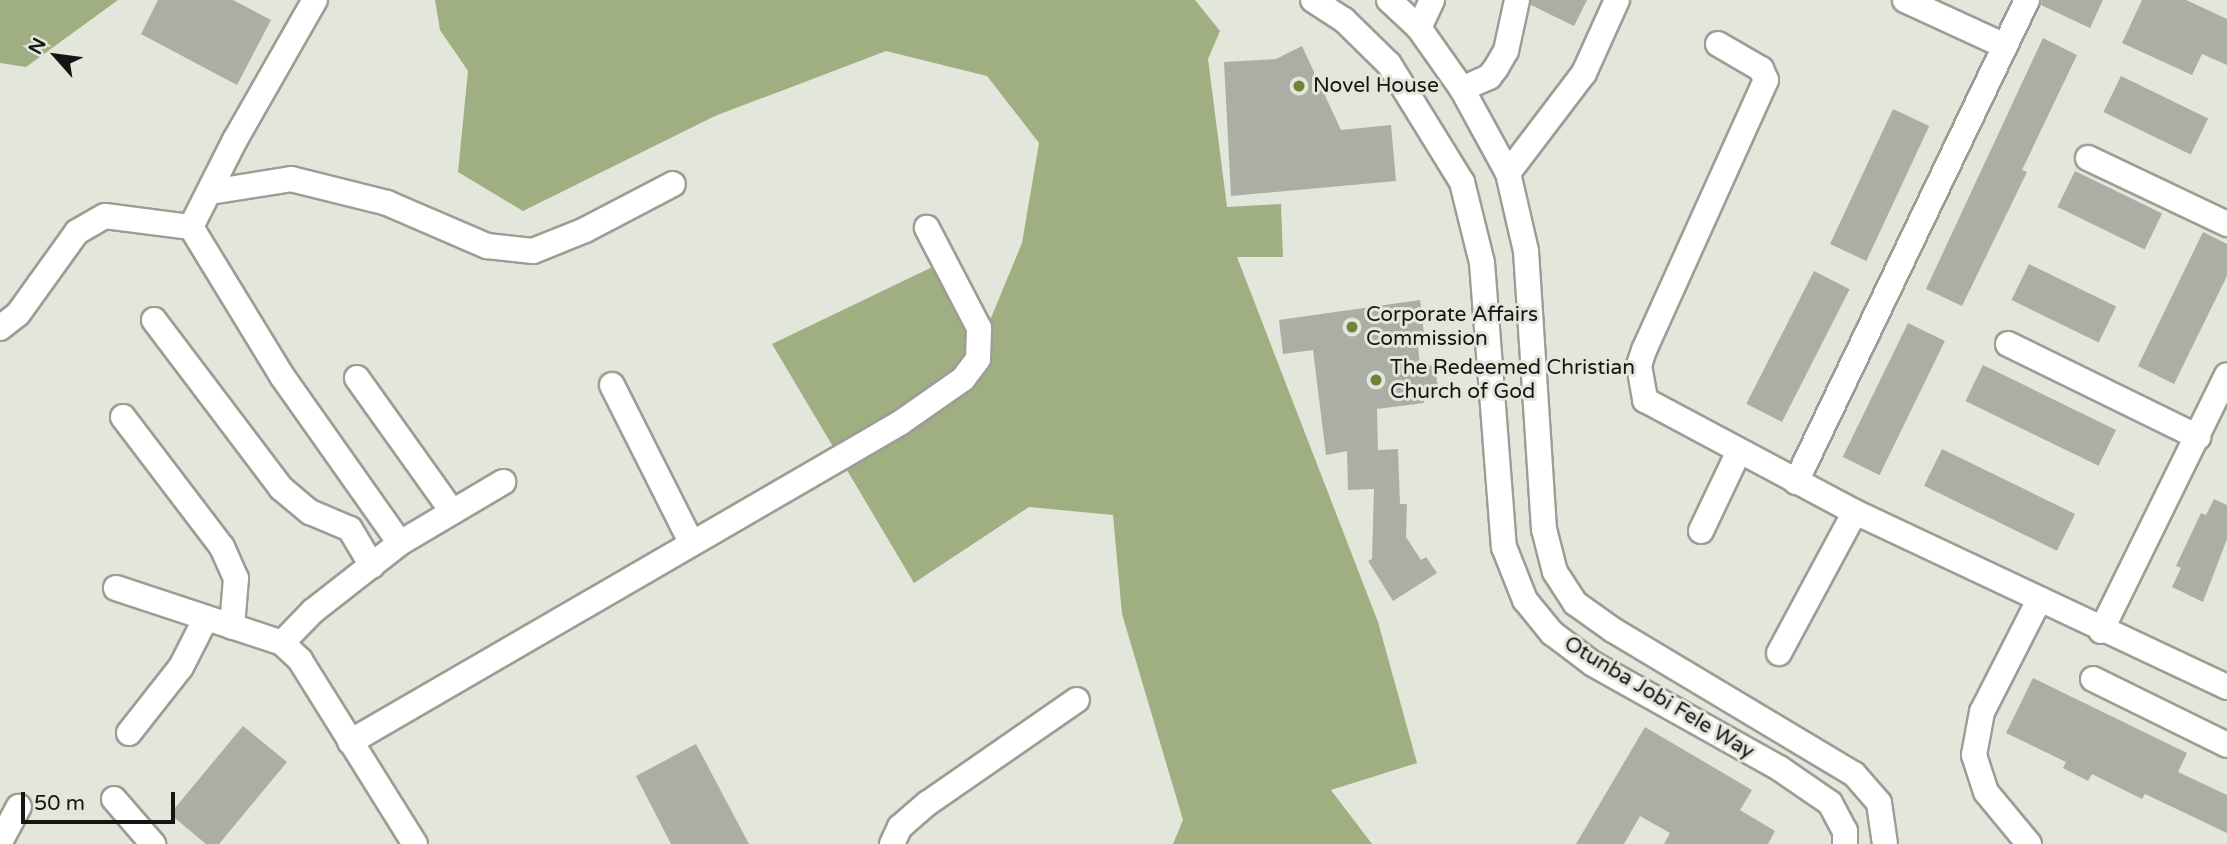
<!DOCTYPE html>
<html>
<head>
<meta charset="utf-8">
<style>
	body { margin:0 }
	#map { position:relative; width:2227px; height:844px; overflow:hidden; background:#e2e6db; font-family:"Varela Round",sans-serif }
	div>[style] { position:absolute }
	.forest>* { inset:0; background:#a0af82 }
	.building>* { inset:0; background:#aaaea4; transform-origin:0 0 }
	.roads { filter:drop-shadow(2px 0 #9b9e94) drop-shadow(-2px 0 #9b9e94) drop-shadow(0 2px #9b9e94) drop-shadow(0 -2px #9b9e94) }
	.minor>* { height:24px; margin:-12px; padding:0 12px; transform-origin:12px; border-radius:12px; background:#fff }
	.dots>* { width:19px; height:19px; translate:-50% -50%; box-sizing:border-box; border:4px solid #e2e6db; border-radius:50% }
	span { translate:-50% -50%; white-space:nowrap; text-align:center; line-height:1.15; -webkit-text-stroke:6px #e2e6db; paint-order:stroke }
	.poi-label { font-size:21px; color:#151613 }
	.left { translate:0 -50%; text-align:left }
	.street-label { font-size:21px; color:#151613 }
	.north { position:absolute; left:21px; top:21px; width:70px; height:70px; -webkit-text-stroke:5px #e2e6db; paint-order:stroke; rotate:298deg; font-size:19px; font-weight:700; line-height:28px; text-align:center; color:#151613 }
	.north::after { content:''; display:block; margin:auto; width:24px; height:32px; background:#151613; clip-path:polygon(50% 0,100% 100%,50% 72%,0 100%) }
	.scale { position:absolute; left:21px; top:792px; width:154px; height:32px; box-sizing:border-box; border:4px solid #151613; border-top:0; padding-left:9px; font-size:21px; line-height:24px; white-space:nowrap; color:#151613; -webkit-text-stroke:5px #e2e6db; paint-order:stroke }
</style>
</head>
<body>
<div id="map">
	<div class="forest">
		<div style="clip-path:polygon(0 0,118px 0,26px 67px,0 63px)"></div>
		<div style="clip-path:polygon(435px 0,1195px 0,1220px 31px,1208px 59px,1227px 207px,1281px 204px,1283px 257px,1237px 257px,1378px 622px,1417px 763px,1331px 790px,1372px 844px,1173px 844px,1183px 820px,1122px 614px,1113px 515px,1029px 507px,914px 583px,772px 344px,949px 259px,986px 330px,1022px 243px,1039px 143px,987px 76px,886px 51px,715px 116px,523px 211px,458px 172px,468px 71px,440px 30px)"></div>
	</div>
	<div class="building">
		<div style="clip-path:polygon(158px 0,233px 0,271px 20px,237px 85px,141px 34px)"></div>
		<div style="clip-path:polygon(1531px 0,1587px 0,1574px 26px,1531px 5px)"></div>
		<div style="clip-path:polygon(2042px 0,2103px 0,2090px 28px,2041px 5px)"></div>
		<div style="clip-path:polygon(2142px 0,2186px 0,2227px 19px,2227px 65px,2202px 54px,2192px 75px,2122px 43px)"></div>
		<div style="clip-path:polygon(2043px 38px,2077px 55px,2022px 170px,2027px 172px,1962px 306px,1926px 289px)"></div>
		<div style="clip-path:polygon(1302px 46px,1341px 130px,1391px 125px,1396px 181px,1231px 196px,1224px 62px,1276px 59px)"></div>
		<div style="left:2121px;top:76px;width:97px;height:40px;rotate:26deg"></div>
		<div style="left:1893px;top:109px;width:40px;height:149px;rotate:25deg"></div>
		<div style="left:2075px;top:171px;width:97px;height:40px;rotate:26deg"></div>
		<div style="clip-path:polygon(2203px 232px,2227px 244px,2227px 276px,2174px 384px,2138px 366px)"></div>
		<div style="left:2029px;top:264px;width:97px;height:40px;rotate:26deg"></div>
		<div style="left:1814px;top:271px;width:40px;height:149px;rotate:27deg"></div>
		<div style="clip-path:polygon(1420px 300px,1424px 334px,1417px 335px,1420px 367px,1435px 365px,1438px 390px,1423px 392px,1424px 403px,1377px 409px,1378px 450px,1398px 449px,1400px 504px,1407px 504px,1406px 537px,1421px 560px,1426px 557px,1437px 573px,1393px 601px,1368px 561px,1372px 559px,1374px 489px,1348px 490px,1347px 451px,1326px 455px,1313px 350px,1283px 354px,1279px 320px)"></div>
		<div style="left:1908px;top:323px;width:41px;height:149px;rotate:26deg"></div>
		<div style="left:1983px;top:365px;width:148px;height:40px;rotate:26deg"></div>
		<div style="left:1942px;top:449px;width:148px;height:41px;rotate:26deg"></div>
		<div style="clip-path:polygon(2214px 499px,2227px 505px,2227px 539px,2203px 602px,2172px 587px,2181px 568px,2176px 566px,2201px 513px,2206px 515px)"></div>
		<div style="clip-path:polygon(2033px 678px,2187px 753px,2178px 772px,2227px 795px,2227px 833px,2145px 794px,2142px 799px,2092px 774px,2088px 781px,2063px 768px,2066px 762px,2006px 733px)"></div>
		<div style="clip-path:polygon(243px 726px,287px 762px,219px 844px,206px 844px,170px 814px)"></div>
		<div style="clip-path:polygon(1645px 727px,1752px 790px,1740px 810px,1775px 831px,1768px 844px,1664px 844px,1670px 833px,1640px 816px,1624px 844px,1576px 844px)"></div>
		<div style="clip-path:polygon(696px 744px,749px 844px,671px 844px,636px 776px)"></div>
	</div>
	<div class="roads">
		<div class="minor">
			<div style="left:1313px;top:0;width:37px;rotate:33deg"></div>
			<div style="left:1344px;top:20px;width:63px;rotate:44.4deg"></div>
			<div style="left:1389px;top:64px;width:139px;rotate:58.3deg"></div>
			<div style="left:1462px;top:182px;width:83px;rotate:76.1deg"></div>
			<div style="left:1482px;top:263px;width:285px;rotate:85.6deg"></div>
			<div style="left:1504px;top:547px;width:57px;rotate:68.4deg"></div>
			<div style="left:1525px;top:600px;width:43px;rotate:50.7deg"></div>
			<div style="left:1552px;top:633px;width:51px;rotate:37.1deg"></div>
			<div style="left:1593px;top:664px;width:213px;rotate:29.2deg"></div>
			<div style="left:1779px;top:768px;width:62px;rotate:34.5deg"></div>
			<div style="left:1830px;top:803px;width:32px;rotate:62deg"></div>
			<div style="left:1845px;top:831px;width:13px;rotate:90deg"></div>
			<div style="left:1389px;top:0;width:41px;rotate:43deg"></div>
			<div style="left:1419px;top:28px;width:75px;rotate:54.8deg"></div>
			<div style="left:1462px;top:89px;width:96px;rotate:61.3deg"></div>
			<div style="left:1508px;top:173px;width:80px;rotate:77deg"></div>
			<div style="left:1526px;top:251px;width:279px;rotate:86.3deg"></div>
			<div style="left:1544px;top:529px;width:44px;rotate:75.7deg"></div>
			<div style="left:1555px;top:572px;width:37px;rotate:57deg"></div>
			<div style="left:1575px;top:603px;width:47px;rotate:35.4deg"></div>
			<div style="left:1613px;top:630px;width:281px;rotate:30.9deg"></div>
			<div style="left:1854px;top:774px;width:38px;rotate:49deg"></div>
			<div style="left:1879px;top:803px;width:41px;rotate:81.7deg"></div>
			<div style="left:1905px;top:0;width:110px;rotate:24.7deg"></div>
			<div style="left:1419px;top:28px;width:31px;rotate:-65deg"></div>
			<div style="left:1718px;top:44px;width:50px;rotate:30.2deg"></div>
			<div style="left:1761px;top:69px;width:12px;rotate:66deg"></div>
			<div style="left:1766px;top:80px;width:296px;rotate:114.3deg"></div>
			<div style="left:1644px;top:350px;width:16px;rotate:108deg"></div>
			<div style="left:1639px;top:365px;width:36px;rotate:80deg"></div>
			<div style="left:1645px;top:400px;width:238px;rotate:28.1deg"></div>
			<div style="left:1855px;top:512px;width:411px;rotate:25.2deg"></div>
			<div style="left:1462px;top:89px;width:30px;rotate:-24deg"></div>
			<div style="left:1489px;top:77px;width:11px;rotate:-52deg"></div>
			<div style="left:1496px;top:68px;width:20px;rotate:-60deg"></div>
			<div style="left:1506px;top:51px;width:52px;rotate:-77.8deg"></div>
			<div style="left:2088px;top:158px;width:154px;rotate:25.4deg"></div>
			<div style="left:1508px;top:173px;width:126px;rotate:-52.8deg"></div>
			<div style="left:1584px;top:73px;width:80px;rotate:-65.7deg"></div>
			<div style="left:210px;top:192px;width:82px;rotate:-9.1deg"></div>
			<div style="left:291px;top:179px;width:99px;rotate:14deg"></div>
			<div style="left:387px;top:203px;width:109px;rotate:23.3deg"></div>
			<div style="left:487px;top:246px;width:46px;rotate:6.2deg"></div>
			<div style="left:533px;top:251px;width:56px;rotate:-22deg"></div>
			<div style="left:585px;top:230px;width:99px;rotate:-27.6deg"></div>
			<div style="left:191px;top:227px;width:97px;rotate:-63.2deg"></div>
			<div style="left:235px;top:140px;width:161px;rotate:-60.3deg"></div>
			<div style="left:154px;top:320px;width:211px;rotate:52.9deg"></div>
			<div style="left:281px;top:488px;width:38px;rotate:40deg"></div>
			<div style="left:310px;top:512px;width:43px;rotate:23deg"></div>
			<div style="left:350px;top:529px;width:43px;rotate:59.3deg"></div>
			<div style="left:0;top:328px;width:23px;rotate:-38deg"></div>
			<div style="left:18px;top:314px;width:101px;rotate:-54.3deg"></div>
			<div style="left:77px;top:232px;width:32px;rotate:-30deg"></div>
			<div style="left:105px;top:216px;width:87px;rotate:7.3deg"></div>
			<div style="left:191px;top:227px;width:175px;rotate:58.6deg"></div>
			<div style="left:282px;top:376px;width:204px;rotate:54.8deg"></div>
			<div style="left:2008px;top:344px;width:212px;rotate:26.1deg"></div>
			<div style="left:357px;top:378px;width:162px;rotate:54.5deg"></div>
			<div style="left:612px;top:385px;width:176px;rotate:63.3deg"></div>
			<div style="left:123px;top:417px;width:163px;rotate:52.7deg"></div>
			<div style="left:222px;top:547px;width:34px;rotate:66deg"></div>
			<div style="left:236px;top:578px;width:49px;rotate:94.7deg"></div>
			<div style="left:1796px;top:482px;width:534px;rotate:-64.39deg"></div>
			<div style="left:1701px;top:531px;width:86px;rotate:-64.6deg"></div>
			<div style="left:116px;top:588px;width:175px;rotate:18.3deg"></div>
			<div style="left:282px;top:643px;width:25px;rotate:43deg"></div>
			<div style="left:300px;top:660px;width:217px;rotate:58deg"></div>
			<div style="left:2101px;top:631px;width:285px;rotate:-63.8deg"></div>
			<div style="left:282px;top:643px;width:45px;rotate:-45.9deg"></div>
			<div style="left:313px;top:611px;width:110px;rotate:-38deg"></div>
			<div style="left:400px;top:543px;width:120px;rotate:-30.6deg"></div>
			<div style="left:1779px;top:653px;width:160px;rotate:-61.7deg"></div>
			<div style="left:2093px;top:679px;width:149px;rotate:26.2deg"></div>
			<div style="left:129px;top:733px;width:84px;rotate:-51.8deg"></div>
			<div style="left:181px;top:667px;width:55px;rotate:-63deg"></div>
			<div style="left:350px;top:742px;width:636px;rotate:-30.11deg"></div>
			<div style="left:900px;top:423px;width:77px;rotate:-34.9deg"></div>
			<div style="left:963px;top:379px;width:25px;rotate:-53deg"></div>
			<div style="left:978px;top:359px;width:31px;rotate:-88deg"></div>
			<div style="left:979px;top:328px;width:113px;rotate:-117.5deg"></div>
			<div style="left:114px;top:799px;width:60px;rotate:49.1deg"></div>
			<div style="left:0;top:842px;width:40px;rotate:-62deg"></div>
			<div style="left:892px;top:844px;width:19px;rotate:-65deg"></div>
			<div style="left:900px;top:827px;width:37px;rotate:-41deg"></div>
			<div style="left:928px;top:803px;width:181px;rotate:-34.7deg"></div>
			<div style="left:2029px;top:844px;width:67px;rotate:-129.6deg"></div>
			<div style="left:1986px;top:792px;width:39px;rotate:-108deg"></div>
			<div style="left:1974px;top:755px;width:44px;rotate:-79.5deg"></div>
			<div style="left:1982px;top:712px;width:126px;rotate:-63deg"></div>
		</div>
	</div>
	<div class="dots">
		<div style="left:1299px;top:86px;background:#6f8436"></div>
		<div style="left:1352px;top:327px;background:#6f8436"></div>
		<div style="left:1376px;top:380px;background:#6f8436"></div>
	</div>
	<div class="poi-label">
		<span class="left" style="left:1313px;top:86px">Novel House</span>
		<span class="left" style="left:1366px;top:327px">Corporate Affairs<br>Commission</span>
		<span class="left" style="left:1390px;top:380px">The Redeemed Christian<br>Church of God</span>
	</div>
	<div class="street-label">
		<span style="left:1659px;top:698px;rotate:31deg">Otunba Jobi Fele Way</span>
	</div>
	<div class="north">N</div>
	<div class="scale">50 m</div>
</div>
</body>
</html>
